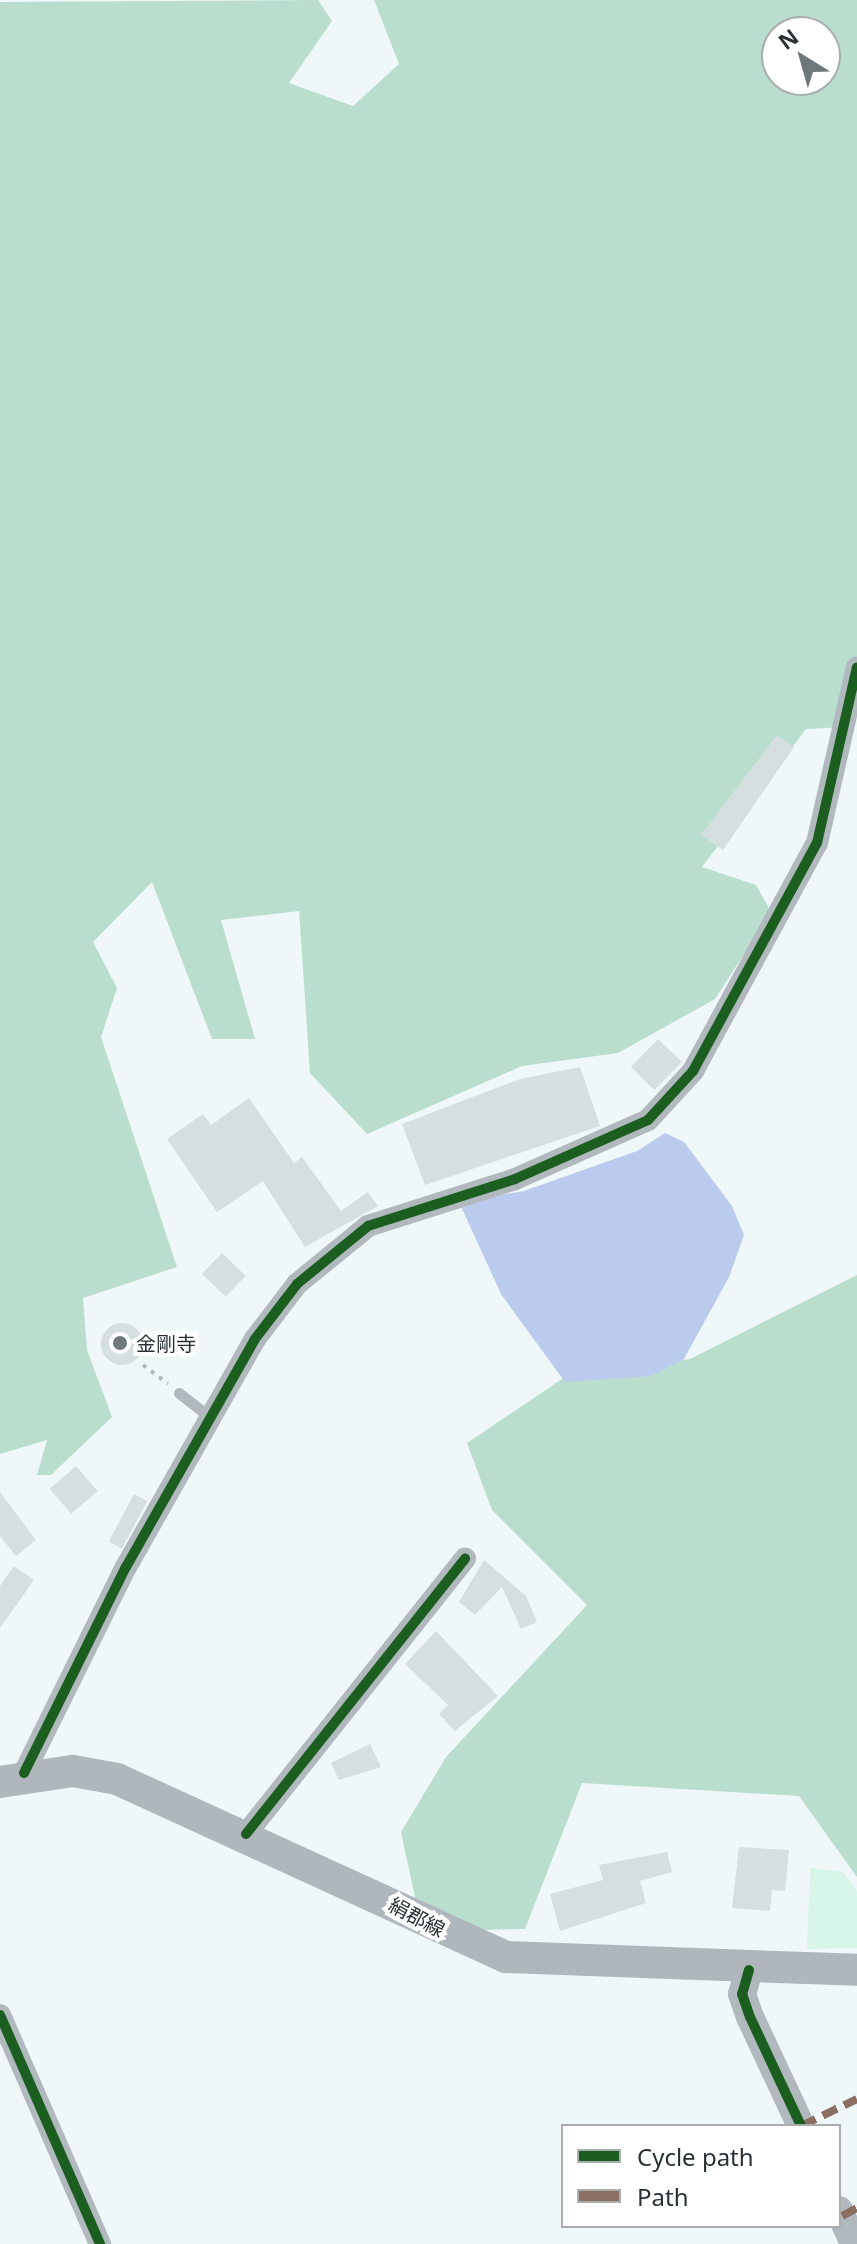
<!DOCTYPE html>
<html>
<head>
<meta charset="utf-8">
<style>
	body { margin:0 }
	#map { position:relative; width:857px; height:2244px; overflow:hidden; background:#eff7f9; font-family:"Noto Sans","Noto Sans JP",sans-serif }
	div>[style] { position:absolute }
	.green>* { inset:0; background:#d7f5e8 }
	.forest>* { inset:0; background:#badece }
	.water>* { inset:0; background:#bbcbee }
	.building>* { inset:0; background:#d6dfdf; transform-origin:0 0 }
	.round { border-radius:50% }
	.path>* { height:4px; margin-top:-2px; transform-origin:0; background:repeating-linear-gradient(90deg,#b1b7bc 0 4px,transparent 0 10px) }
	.service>* { height:11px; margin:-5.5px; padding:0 5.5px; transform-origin:5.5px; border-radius:5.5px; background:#b1b9be }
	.minor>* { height:22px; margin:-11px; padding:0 11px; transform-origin:11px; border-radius:11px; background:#b1b9be }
	.tertiary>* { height:28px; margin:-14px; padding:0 14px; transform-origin:14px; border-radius:14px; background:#b1b9be }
	.secondary>* { height:32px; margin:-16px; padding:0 16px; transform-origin:16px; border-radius:16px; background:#afb7bd }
	.quiet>* { height:8px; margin-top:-4px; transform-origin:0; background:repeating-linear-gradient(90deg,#8d6e63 0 16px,transparent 0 24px) }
	.cycleway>* { height:10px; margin:-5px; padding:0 5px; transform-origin:5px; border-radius:5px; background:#1b5e20 }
	.dots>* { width:22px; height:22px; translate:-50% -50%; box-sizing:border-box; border:4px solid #fff; border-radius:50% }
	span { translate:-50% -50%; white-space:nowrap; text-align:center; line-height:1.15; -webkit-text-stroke:8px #fff; paint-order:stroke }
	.poi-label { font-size:20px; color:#283234 }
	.left { translate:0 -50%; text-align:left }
	.street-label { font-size:20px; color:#283234 }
	.legend { position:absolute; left:561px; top:2124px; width:280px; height:104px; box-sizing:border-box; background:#fff; border:2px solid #a9adae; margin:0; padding:10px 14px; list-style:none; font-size:24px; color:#283234 }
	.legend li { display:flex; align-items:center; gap:16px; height:40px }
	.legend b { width:40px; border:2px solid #a9adae }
	.north { position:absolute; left:761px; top:16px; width:80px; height:80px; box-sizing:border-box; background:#fff; border:2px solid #a9adae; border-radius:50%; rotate:323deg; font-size:22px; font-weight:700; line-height:32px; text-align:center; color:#283234 }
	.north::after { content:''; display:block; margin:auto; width:28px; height:36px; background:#6e7779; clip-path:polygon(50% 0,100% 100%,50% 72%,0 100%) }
</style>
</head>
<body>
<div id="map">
	<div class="green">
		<div style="clip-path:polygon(810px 1868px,843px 1872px,857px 1892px,857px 1948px,807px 1949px)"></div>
	</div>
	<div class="forest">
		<div style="clip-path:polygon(evenodd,318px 0,332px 21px,289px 83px,353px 106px,399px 64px,374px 0,857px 0,857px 703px,845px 727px,806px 729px,702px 867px,756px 885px,771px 912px,715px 999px,618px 1053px,522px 1066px,367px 1134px,310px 1073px,299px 911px,221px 920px,255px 1039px,212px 1039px,152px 882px,93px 942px,117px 988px,101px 1037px,177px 1267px,83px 1298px,87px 1350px,112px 1417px,51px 1475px,37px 1475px,47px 1440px,0 1454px,0 2px,318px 0,777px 32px,825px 32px,825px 80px,777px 80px,777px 32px)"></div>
		<div style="clip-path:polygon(857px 1275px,857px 1877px,799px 1796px,582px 1783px,525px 1929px,474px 1930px,416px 1902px,401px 1832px,446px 1757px,587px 1605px,492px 1510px,467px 1443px,565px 1377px,690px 1359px)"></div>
	</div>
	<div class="water">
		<div style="clip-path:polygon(665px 1133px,684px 1142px,732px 1206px,744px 1235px,729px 1277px,684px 1359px,651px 1376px,565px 1382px,501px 1294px,459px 1202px,524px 1191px,637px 1151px)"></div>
	</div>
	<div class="building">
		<div style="clip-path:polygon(777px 735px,794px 747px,723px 850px,701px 835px)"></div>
		<div style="left:658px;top:1039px;width:33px;height:39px;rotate:44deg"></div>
		<div style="clip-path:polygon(580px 1067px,600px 1126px,425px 1185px,402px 1124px,520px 1079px)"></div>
		<div style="clip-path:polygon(249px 1098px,294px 1163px,302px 1157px,341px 1211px,368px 1192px,378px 1206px,305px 1247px,263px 1181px,217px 1212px,167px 1139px,203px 1114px,211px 1125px)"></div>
		<div style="left:222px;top:1253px;width:33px;height:29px;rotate:44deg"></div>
		<div class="round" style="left:101px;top:1323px;width:42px;height:42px"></div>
		<div style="left:76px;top:1466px;width:33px;height:35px;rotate:49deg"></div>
		<div style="clip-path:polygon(0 1492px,36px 1540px,16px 1556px,0 1536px)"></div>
		<div style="left:134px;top:1494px;width:15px;height:54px;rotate:28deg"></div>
		<div style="clip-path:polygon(484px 1560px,526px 1596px,537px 1622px,521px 1629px,502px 1587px,475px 1615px,459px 1602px)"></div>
		<div style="clip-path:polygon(14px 1566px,34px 1580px,0 1628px,0 1586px)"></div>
		<div style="clip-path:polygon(436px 1631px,498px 1696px,455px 1731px,439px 1714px,448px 1705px,405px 1664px)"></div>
		<div style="clip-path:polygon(370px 1744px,381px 1767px,339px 1780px,331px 1763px)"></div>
		<div style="clip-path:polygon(739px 1847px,789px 1850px,785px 1891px,772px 1890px,770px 1911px,732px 1908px)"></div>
		<div style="clip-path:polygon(667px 1852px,672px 1872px,640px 1881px,646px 1903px,560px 1931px,550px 1894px,603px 1880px,599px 1865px)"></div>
	</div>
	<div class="path">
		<div style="left:143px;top:1365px;width:31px;rotate:37deg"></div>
	</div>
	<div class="service">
		<div style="left:179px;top:1393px;width:39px;rotate:38deg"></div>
	</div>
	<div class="minor">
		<div style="left:24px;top:1773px;width:230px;rotate:-63.7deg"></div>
		<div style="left:126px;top:1567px;width:262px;rotate:-60.5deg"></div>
		<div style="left:255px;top:1339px;width:69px;rotate:-52.6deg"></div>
		<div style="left:297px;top:1284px;width:92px;rotate:-39.2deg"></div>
		<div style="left:368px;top:1226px;width:154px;rotate:-17.7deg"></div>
		<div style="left:515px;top:1179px;width:145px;rotate:-23.9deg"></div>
		<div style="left:648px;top:1120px;width:67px;rotate:-47.4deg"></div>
		<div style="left:693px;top:1071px;width:260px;rotate:-61.5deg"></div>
		<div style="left:817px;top:843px;width:180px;rotate:-77.2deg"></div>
		<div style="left:246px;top:1834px;width:352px;rotate:-51.5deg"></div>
		<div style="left:0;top:2015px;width:250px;rotate:66.4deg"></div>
	</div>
	<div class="tertiary">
		<div style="left:749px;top:1970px;width:25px;rotate:106deg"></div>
		<div style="left:742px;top:1994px;width:24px;rotate:71deg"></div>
		<div style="left:750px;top:2017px;width:120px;rotate:64.9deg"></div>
		<div style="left:839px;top:2210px;width:37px;rotate:66deg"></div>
	</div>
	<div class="secondary">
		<div style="left:0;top:1782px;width:74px;rotate:-8.6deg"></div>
		<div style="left:73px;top:1771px;width:45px;rotate:10.3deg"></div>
		<div style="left:117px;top:1779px;width:428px;rotate:24.6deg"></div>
		<div style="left:506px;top:1957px;width:351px;rotate:2.1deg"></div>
	</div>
	<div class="quiet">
		<div style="left:801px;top:2126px;width:62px;rotate:-25.7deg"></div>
		<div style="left:842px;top:2216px;width:17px;rotate:-28deg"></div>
	</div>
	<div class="cycleway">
		<div style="left:24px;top:1773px;width:230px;rotate:-63.7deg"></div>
		<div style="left:126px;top:1567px;width:262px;rotate:-60.5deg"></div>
		<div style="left:255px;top:1339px;width:69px;rotate:-52.6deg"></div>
		<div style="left:297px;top:1284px;width:92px;rotate:-39.2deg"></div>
		<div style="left:368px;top:1226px;width:154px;rotate:-17.7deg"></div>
		<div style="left:515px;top:1179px;width:145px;rotate:-23.9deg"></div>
		<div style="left:648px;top:1120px;width:67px;rotate:-47.4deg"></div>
		<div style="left:693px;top:1071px;width:260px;rotate:-61.5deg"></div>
		<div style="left:817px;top:843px;width:180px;rotate:-77.2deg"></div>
		<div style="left:246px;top:1834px;width:352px;rotate:-51.5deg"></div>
		<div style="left:749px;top:1970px;width:25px;rotate:106deg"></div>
		<div style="left:742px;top:1994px;width:24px;rotate:71deg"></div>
		<div style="left:750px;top:2017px;width:120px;rotate:64.9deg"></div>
		<div style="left:0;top:2015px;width:250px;rotate:66.4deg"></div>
	</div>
	<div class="dots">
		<div style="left:120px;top:1343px;background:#6e7779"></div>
	</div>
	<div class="poi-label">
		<span class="left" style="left:136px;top:1343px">金剛寺</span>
	</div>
	<div class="street-label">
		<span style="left:417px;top:1917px;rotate:28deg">絹郡線</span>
	</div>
	<ul class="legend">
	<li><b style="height:10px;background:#1b5e20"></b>Cycle path</li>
	<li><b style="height:10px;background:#8d6e63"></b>Path</li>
	</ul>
	<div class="north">N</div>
</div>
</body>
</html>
